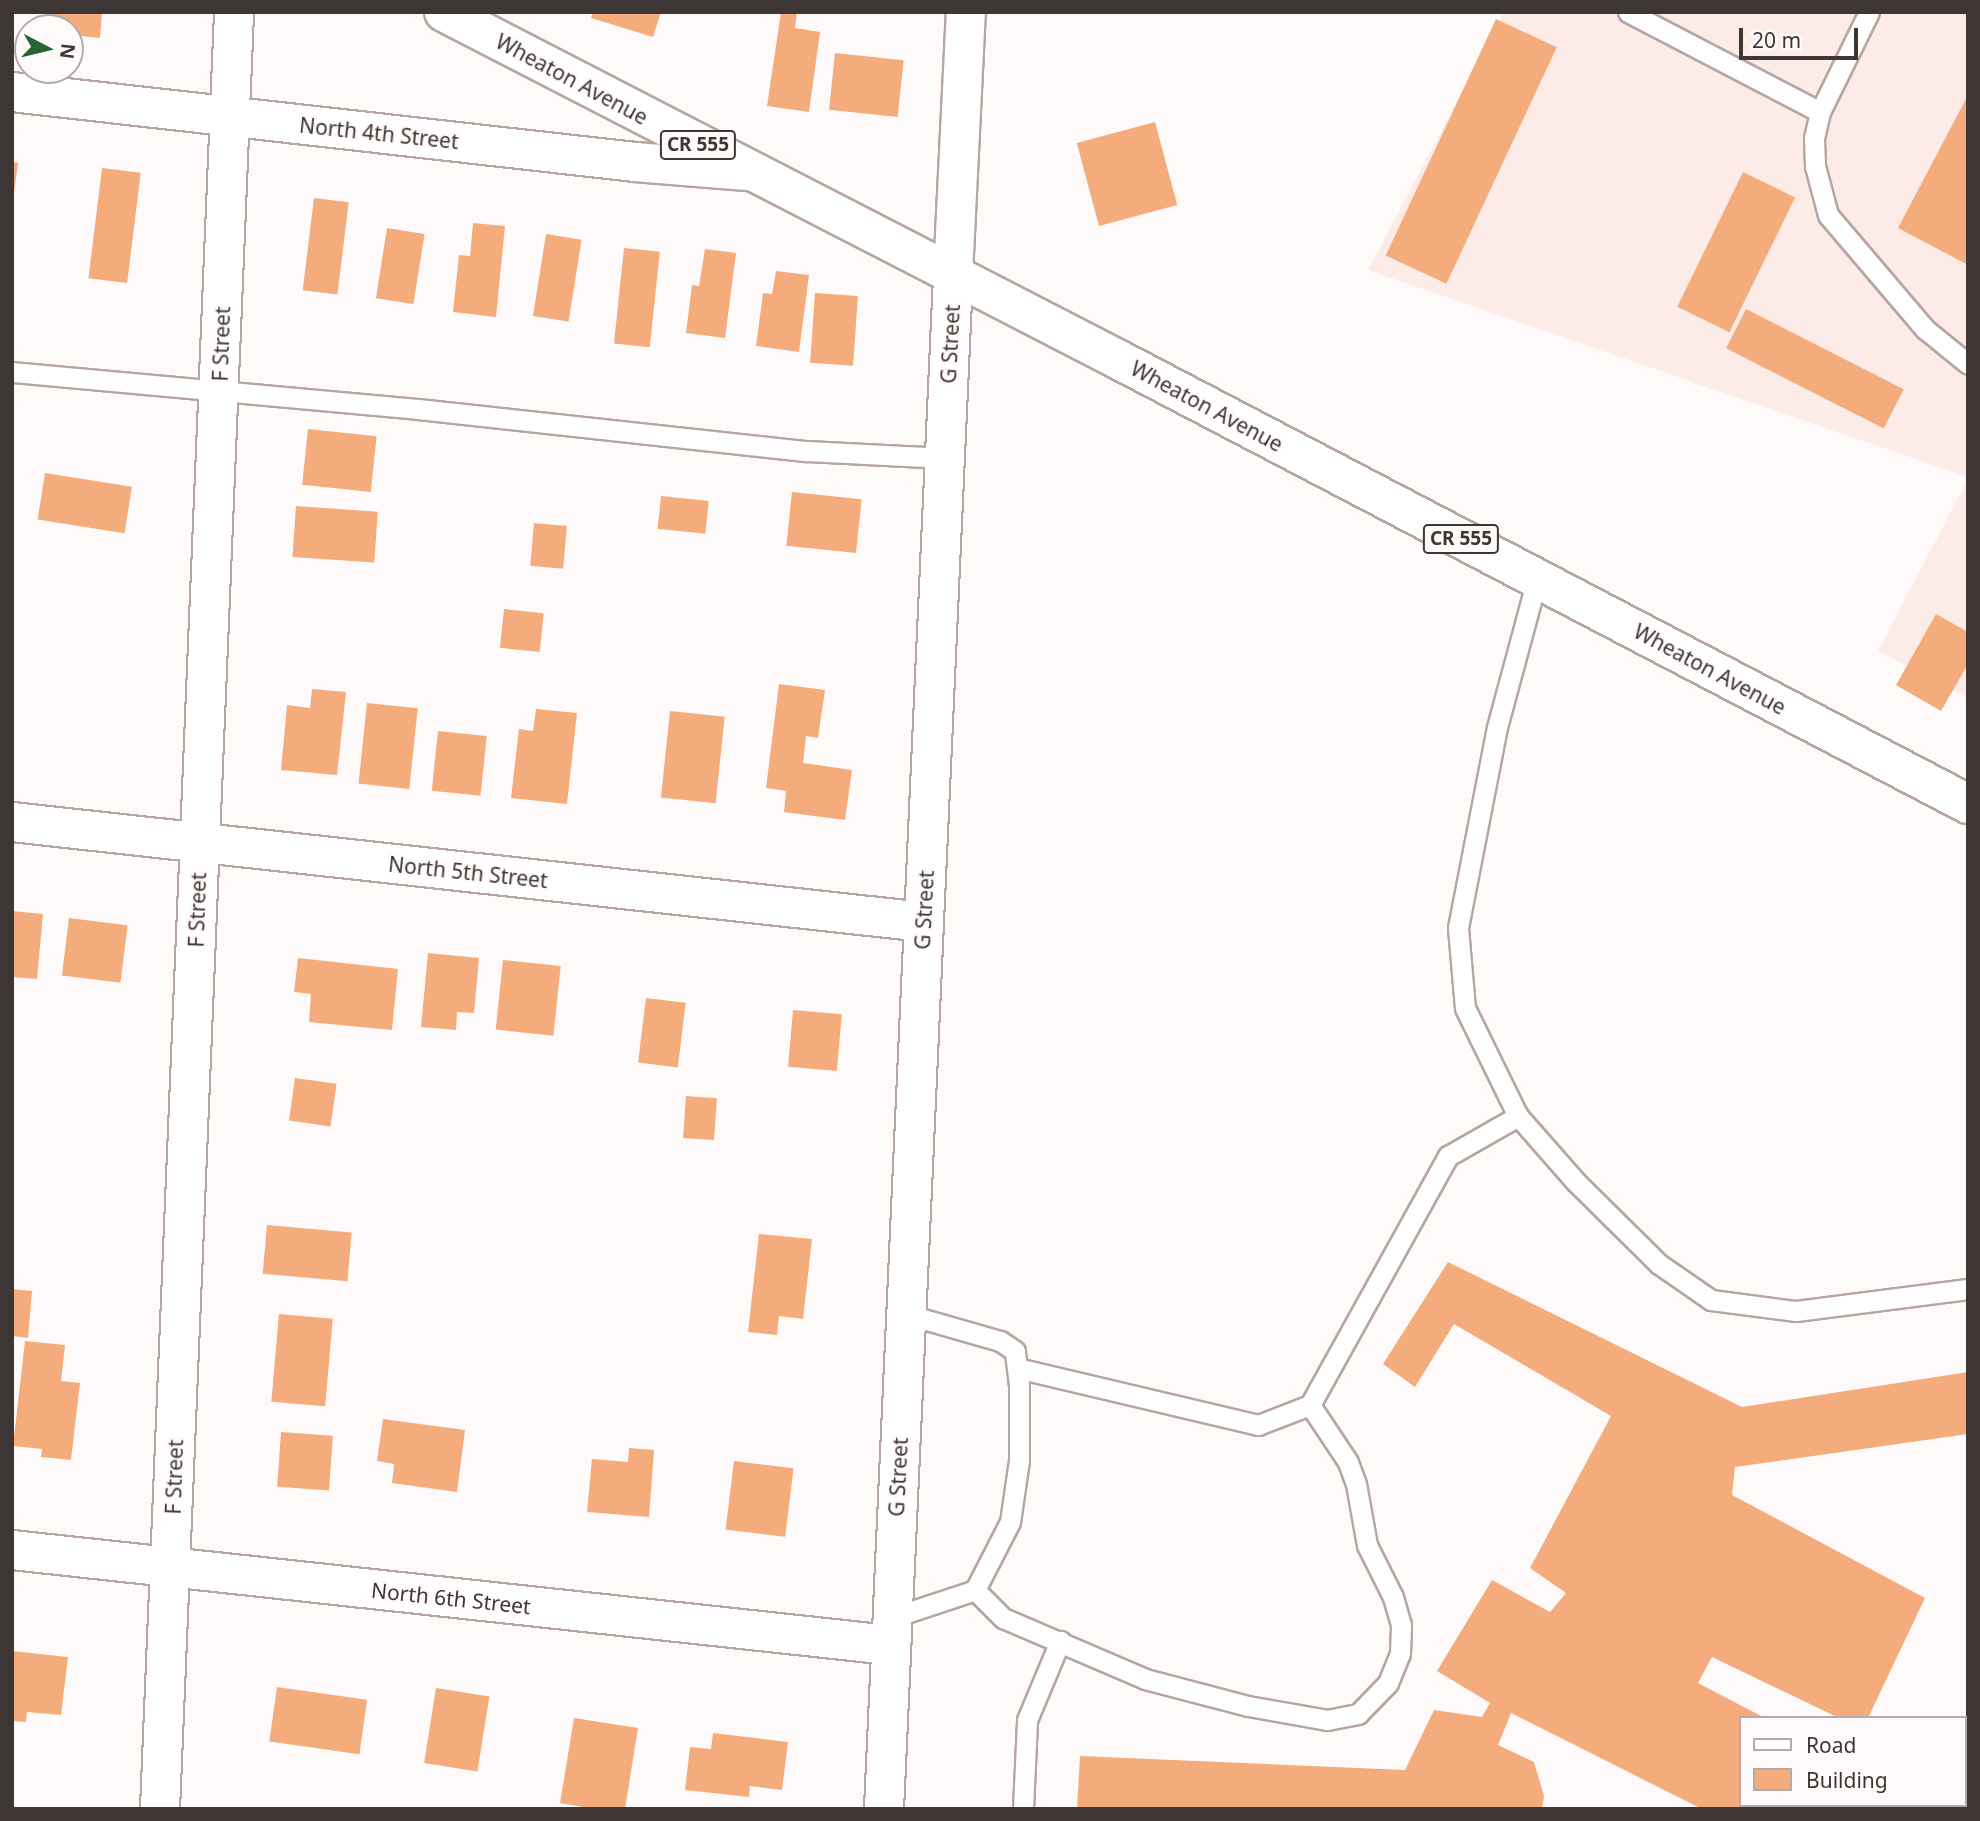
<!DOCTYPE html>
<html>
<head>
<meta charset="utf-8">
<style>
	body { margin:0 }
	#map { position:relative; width:1980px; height:1821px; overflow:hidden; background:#fefaf9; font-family:"Noto Sans",sans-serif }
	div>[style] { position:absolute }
	.built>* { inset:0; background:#fcebe7 }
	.building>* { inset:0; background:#f4ac7c; transform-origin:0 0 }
	.roads { filter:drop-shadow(2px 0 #b7a5a2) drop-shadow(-2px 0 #b7a5a2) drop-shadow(0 2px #b7a5a2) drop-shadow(0 -2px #b7a5a2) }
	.lane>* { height:19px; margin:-9.5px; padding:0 9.5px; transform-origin:9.5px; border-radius:9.5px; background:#fff }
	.street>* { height:38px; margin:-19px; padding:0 19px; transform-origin:19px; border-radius:19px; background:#fff }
	.secondary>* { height:38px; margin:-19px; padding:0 19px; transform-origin:19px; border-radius:19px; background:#fff }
	.primary>* { height:38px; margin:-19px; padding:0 19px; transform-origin:19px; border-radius:19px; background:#fff }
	span { translate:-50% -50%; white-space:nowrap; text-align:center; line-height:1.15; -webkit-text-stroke:5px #fefaf9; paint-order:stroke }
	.shield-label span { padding:2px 5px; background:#fefaf9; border:2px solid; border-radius:5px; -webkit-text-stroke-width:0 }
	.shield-label { font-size:19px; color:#3e3635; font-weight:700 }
	.street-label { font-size:21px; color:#3e3635 }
	.frame { position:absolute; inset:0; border:14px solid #3e3635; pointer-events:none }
	.legend { position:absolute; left:1739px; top:1716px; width:228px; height:91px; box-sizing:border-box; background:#fefaf9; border:2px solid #b1acab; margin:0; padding:9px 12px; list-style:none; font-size:21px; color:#3e3635 }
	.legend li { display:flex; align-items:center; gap:14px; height:35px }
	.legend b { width:35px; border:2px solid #b1acab }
	.north { position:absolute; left:14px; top:14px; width:70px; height:70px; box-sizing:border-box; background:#fefaf9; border:2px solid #b1acab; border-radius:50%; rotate:97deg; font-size:19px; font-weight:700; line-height:28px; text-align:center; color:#3e3635 }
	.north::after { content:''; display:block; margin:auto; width:24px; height:32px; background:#236630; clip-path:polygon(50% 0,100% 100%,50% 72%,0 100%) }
	.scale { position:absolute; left:1739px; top:28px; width:119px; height:32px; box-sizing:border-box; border:4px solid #3e3635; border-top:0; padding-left:9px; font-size:21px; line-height:24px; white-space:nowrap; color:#3e3635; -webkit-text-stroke:5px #fefaf9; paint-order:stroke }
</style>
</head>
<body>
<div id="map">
	<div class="built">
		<div style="clip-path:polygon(1504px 12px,1968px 12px,1968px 477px,1368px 270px)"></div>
		<div style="clip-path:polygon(1968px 479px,1968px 698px,1878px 651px)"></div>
	</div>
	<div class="building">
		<div style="clip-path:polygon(50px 12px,102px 12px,100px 38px,70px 35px,70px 28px,48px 28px)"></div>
		<div style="clip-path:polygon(593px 12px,661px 12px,653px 37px,591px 18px)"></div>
		<div style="clip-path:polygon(781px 12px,797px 12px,795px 28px,820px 32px,809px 112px,767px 106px)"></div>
		<div style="left:1496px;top:19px;width:67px;height:261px;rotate:25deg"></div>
		<div style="left:835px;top:53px;width:69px;height:57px;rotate:6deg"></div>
		<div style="clip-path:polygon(1968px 95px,1968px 265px,1898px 228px)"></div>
		<div style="left:1155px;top:122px;width:86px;height:81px;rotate:75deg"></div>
		<div style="clip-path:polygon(12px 162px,18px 163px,14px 193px,12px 192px)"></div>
		<div style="left:102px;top:168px;width:39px;height:111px;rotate:7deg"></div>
		<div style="left:1743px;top:172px;width:58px;height:150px;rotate:26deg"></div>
		<div style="left:314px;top:198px;width:35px;height:93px;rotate:7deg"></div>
		<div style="clip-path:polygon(473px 223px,505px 226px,496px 317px,453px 312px,459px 255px,470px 256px)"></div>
		<div style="left:387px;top:228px;width:38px;height:71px;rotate:9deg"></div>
		<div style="left:546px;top:234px;width:36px;height:83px;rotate:9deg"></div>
		<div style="left:624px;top:248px;width:36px;height:96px;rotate:6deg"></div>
		<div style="clip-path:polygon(705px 249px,736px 253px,725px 338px,686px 333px,692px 285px,699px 286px)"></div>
		<div style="clip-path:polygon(776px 271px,809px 275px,799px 352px,756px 346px,763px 293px,772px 294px)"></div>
		<div style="left:815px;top:293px;width:43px;height:70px;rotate:4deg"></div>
		<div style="left:1746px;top:309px;width:177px;height:44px;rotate:27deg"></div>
		<div style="left:308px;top:429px;width:69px;height:56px;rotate:6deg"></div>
		<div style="left:45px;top:473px;width:88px;height:47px;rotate:9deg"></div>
		<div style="left:792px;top:492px;width:70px;height:54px;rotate:6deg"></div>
		<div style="left:661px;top:496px;width:48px;height:33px;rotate:6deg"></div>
		<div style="left:296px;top:506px;width:82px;height:51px;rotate:4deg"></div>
		<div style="left:534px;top:523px;width:33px;height:43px;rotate:5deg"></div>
		<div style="left:504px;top:609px;width:40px;height:39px;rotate:6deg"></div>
		<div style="clip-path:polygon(1936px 614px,1968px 632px,1968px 664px,1941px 711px,1896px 685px)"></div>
		<div style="clip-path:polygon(779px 684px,825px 690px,818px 738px,806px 736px,803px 763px,852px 770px,845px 820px,784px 812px,786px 791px,766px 788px)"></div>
		<div style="clip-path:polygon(312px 689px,346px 692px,337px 775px,281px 770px,287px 705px,310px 708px)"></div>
		<div style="left:367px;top:703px;width:51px;height:81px;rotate:6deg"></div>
		<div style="clip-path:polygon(536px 709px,577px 713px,567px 804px,511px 798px,519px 729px,533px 731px)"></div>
		<div style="left:670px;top:711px;width:55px;height:87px;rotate:6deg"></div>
		<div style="left:438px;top:731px;width:49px;height:60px;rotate:6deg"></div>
		<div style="clip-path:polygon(12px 911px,43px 914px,37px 979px,12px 977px)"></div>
		<div style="left:69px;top:918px;width:59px;height:58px;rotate:7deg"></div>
		<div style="clip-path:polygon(428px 953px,479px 958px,474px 1013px,457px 1012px,456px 1030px,421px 1027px)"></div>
		<div style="clip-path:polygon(298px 958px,398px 969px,392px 1030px,309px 1022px,311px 994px,294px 992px)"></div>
		<div style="left:503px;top:960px;width:58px;height:70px;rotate:6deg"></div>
		<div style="left:646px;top:998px;width:40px;height:65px;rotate:7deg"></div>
		<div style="left:793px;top:1010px;width:49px;height:57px;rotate:5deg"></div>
		<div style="left:295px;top:1078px;width:42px;height:43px;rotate:8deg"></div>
		<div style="left:686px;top:1096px;width:31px;height:42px;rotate:4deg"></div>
		<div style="left:267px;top:1225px;width:85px;height:49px;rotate:5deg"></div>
		<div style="clip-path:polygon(759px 1234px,812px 1239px,803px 1319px,779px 1316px,777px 1335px,748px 1332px)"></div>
		<div style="clip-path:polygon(1448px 1262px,1742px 1407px,1968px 1372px,1968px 1434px,1735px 1467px,1732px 1495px,1925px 1598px,1868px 1718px,1839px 1718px,1712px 1657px,1698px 1683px,1765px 1718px,1740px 1718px,1740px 1805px,1923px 1805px,1921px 1809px,1702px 1809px,1511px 1713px,1498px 1745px,1534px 1762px,1544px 1796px,1542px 1809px,1077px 1809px,1080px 1756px,1405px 1770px,1434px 1710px,1482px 1717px,1490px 1703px,1437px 1671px,1492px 1580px,1550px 1612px,1566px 1593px,1530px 1568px,1611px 1416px,1454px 1324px,1415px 1387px,1383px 1364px)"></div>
		<div style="clip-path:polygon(12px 1289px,32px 1291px,28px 1338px,12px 1336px)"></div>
		<div style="left:279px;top:1314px;width:54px;height:88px;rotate:5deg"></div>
		<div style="clip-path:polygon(25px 1341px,65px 1345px,61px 1381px,80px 1383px,71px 1460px,41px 1457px,42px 1449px,13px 1446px)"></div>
		<div style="clip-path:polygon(383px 1419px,465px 1430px,457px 1492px,392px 1483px,394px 1464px,377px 1461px)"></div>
		<div style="left:281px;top:1432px;width:52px;height:55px;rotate:4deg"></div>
		<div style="clip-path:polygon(629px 1448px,654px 1450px,649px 1517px,587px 1512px,592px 1459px,628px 1462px)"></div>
		<div style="left:734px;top:1461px;width:60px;height:69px;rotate:7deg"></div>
		<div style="clip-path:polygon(12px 1651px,68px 1657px,61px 1715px,27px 1712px,26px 1722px,12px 1721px)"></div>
		<div style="left:277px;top:1687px;width:91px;height:55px;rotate:8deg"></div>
		<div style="left:436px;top:1688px;width:54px;height:76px;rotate:9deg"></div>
		<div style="clip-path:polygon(574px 1718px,638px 1728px,625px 1809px,594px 1809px,560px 1803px)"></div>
		<div style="clip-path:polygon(713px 1733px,788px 1742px,782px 1790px,750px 1786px,749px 1797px,685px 1790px,690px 1747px,711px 1749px)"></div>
	</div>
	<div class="roads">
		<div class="lane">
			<div style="left:1628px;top:12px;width:216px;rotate:27.5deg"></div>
			<div style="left:1869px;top:12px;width:111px;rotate:116.1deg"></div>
			<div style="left:1820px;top:112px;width:27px;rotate:103deg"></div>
			<div style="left:1814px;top:138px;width:28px;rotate:88deg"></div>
			<div style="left:1815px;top:166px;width:51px;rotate:75.1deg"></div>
			<div style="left:1828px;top:215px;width:150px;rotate:49.6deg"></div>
			<div style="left:1925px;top:329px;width:55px;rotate:39.1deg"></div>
			<div style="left:12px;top:372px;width:408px;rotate:5.2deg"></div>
			<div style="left:418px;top:409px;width:391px;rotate:6.2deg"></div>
			<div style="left:807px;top:451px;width:138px;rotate:2.9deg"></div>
			<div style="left:1537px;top:579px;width:153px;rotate:105.1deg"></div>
			<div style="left:1497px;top:727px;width:205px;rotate:101deg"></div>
			<div style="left:1458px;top:928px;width:80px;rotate:85deg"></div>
			<div style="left:1465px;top:1008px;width:120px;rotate:63.9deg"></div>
			<div style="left:1518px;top:1116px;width:88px;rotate:48.7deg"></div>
			<div style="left:1576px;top:1182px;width:117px;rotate:44.7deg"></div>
			<div style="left:1659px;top:1264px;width:63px;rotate:34.7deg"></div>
			<div style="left:1711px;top:1300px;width:86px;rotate:7.4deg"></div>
			<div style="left:1796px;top:1311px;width:173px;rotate:-7.3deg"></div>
			<div style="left:1017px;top:1368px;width:248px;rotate:13.3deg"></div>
			<div style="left:1258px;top:1425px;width:56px;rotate:-21deg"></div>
			<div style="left:1310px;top:1405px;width:285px;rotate:-61deg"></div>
			<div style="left:1448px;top:1156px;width:81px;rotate:-29.7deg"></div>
			<div style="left:975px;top:1590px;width:40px;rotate:45deg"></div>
			<div style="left:1003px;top:1618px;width:155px;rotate:23.2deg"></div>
			<div style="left:1145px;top:1679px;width:106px;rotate:14.7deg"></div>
			<div style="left:1248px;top:1706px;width:80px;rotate:10deg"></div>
			<div style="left:1327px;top:1720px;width:32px;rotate:-11deg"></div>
			<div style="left:1358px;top:1714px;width:43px;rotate:-45.9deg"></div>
			<div style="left:1388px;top:1683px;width:31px;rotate:-68deg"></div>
			<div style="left:1400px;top:1654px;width:29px;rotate:-88deg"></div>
			<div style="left:1401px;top:1625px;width:29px;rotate:-106deg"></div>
			<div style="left:1393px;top:1597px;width:58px;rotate:-116.6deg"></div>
			<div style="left:1367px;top:1545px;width:62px;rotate:-100.2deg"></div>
			<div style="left:1356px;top:1484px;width:23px;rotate:-110deg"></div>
			<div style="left:1348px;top:1462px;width:69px;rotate:-123.7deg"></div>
			<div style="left:891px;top:1618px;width:89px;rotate:-18.4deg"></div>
			<div style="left:975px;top:1590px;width:76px;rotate:-62.8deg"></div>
			<div style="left:1010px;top:1522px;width:63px;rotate:-81.7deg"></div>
			<div style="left:1019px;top:1460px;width:75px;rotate:-90deg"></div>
			<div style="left:1019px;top:1385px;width:34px;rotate:-97deg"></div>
			<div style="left:1015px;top:1351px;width:18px;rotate:-146deg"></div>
			<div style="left:1000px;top:1341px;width:98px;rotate:-164deg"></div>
			<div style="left:1023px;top:1809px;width:89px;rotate:-87.4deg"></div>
			<div style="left:1027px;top:1720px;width:86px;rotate:-67.3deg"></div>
		</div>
		<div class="street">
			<div style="left:12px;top:92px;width:627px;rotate:6.41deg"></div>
			<div style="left:635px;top:162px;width:112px;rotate:4.6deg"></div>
			<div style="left:12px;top:822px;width:917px;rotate:6.26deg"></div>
			<div style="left:12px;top:1550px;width:883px;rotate:6.18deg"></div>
			<div style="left:160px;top:1809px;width:1799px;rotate:-87.64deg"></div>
			<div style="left:884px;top:1809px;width:1536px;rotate:-87.42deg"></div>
		</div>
		<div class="secondary">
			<div style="left:953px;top:275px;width:263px;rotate:-87.2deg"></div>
		</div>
		<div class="primary">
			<div style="left:444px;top:12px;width:762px;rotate:27.27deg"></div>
			<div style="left:1121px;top:361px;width:956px;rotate:27.61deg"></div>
		</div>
	</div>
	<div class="shield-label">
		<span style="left:698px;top:145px">CR 555</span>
		<span style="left:1461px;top:539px">CR 555</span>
	</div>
	<div class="street-label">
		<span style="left:572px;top:79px;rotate:28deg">Wheaton Avenue</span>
		<span style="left:379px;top:133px;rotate:6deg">North 4th Street</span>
		<span style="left:221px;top:344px;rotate:-88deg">F Street</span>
		<span style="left:950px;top:344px;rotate:-87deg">G Street</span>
		<span style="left:1207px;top:406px;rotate:28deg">Wheaton Avenue</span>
		<span style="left:1710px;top:669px;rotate:28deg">Wheaton Avenue</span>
		<span style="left:468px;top:872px;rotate:6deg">North 5th Street</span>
		<span style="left:197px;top:910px;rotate:-88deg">F Street</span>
		<span style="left:924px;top:910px;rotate:-87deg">G Street</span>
		<span style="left:174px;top:1477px;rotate:-88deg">F Street</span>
		<span style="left:898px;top:1477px;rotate:-87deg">G Street</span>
		<span style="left:451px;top:1598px;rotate:6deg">North 6th Street</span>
	</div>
	<div class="frame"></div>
	<ul class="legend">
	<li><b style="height:9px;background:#fff"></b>Road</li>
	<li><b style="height:19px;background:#f4ac7c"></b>Building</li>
	</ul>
	<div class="north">N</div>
	<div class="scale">20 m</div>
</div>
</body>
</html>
